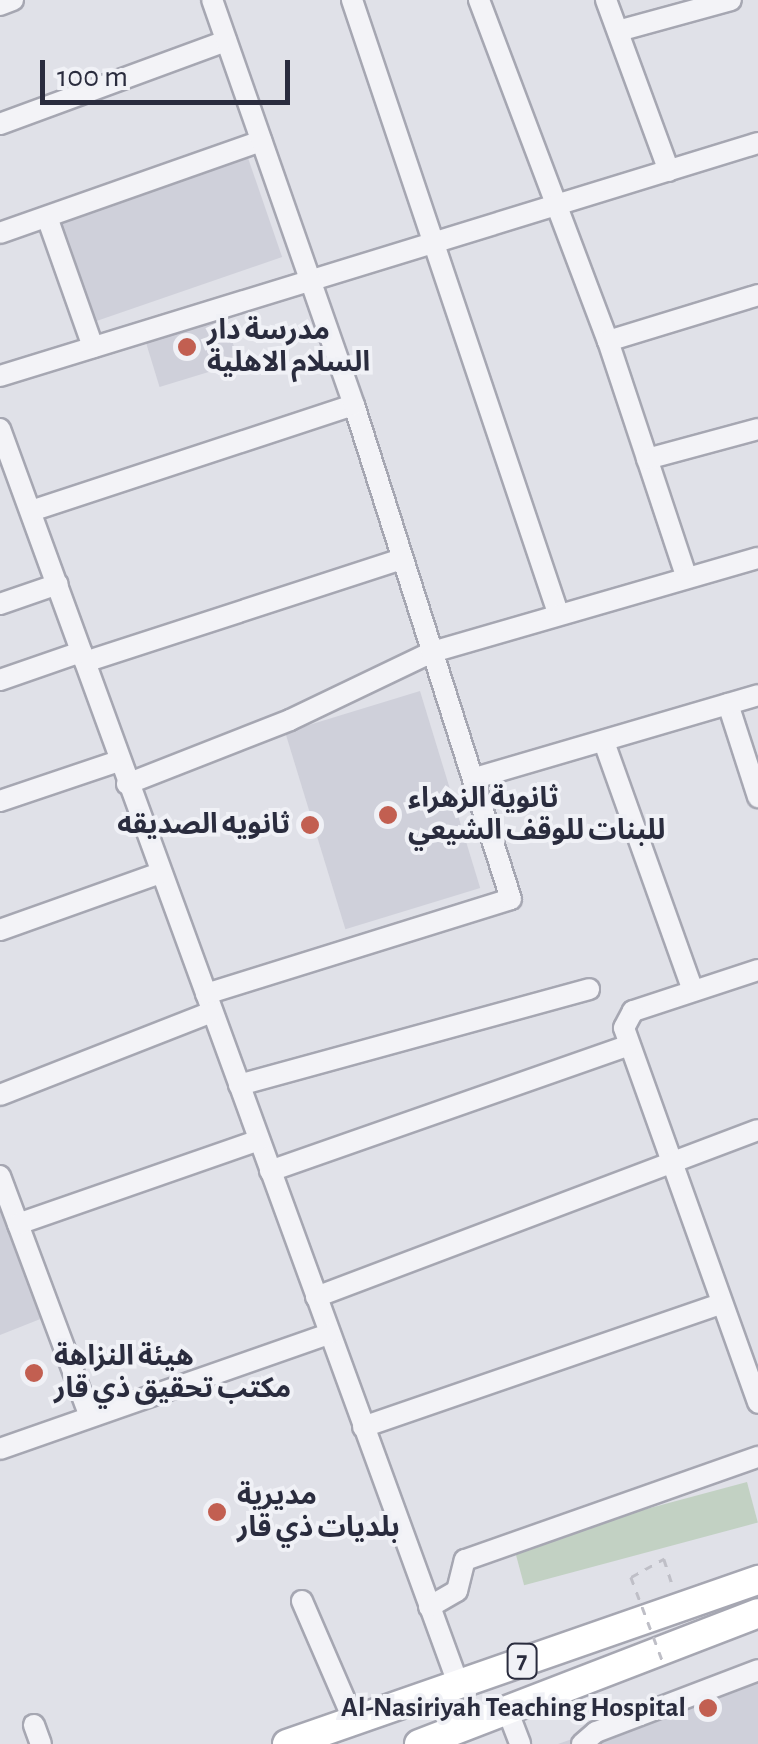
<!DOCTYPE html>
<html>
<head>
<meta charset="utf-8">
<style>
	body { margin:0 }
	#map { position:relative; width:758px; height:1744px; overflow:hidden; background:#e0e1e8; font-family:"Alegreya Sans","Noto Sans Arabic",sans-serif }
	div>[style] { position:absolute }
	.built>* { inset:0; background:#cfd0da; transform-origin:0 0 }
	.green>* { inset:0; background:#c2d1c3; transform-origin:0 0 }
	.path>* { height:2.5px; margin-top:-1.25px; transform-origin:0; background:repeating-linear-gradient(90deg,#bfbfc7 0 8px,transparent 0 16px) }
	.roads { filter:drop-shadow(2px 0 #a6a7b2) drop-shadow(-2px 0 #a6a7b2) drop-shadow(0 2px #a6a7b2) drop-shadow(0 -2px #a6a7b2) }
	.minor>* { height:20px; margin:-10px; padding:0 10px; transform-origin:10px; border-radius:10px; background:#f3f3f7 }
	.highway>* { height:28px; margin:-14px; padding:0 14px; transform-origin:14px; border-radius:14px; background:#fff }
	.path-bridge>* { height:2.5px; margin-top:-1.25px; transform-origin:0; background:repeating-linear-gradient(90deg,#bfbfc7 0 8px,transparent 0 16px) }
	.dots>* { width:28px; height:28px; translate:-50% -50%; box-sizing:border-box; border:5px solid #f0f1f6; border-radius:50% }
	span { translate:-50% -50%; white-space:nowrap; text-align:center; line-height:1.15; -webkit-text-stroke:8px #f0f1f6; paint-order:stroke }
	.shield-label span { padding:2px 8px; background:#f0f1f6; border:2px solid; border-radius:8px; -webkit-text-stroke-width:0 }
	.shield-label { font-size:25px; color:#2a2c3e; font-weight:700 }
	.poi-label { font-size:28px; color:#2a2c3e; font-weight:700 }
	.left { translate:0 -50%; text-align:left }
	.right { translate:-100% -50%; text-align:right }
	.scale { position:absolute; left:40px; top:60px; width:250px; height:45px; box-sizing:border-box; border:5px solid #2a2c3e; border-top:0; padding-left:12px; font-size:30px; line-height:35px; white-space:nowrap; color:#2a2c3e; -webkit-text-stroke:8px #f0f1f6; paint-order:stroke }
</style>
</head>
<body>
<div id="map">
	<div class="built">
		<div style="left:247px;top:155px;width:108px;height:204px;rotate:71deg"></div>
		<div style="left:224px;top:314px;width:51px;height:83px;rotate:73deg"></div>
		<div style="left:420px;top:691px;width:206px;height:141px;rotate:73deg"></div>
		<div style="clip-path:polygon(0 1176px,53px 1314px,0 1335px)"></div>
		<div style="clip-path:polygon(758px 1673px,758px 1744px,558px 1744px)"></div>
	</div>
	<div class="green">
		<div style="left:747px;top:1482px;width:42px;height:242px;rotate:75deg"></div>
	</div>
	<div class="path">
		<div style="left:631px;top:1577px;width:38px;rotate:-29deg"></div>
		<div style="left:664px;top:1559px;width:26px;rotate:72deg"></div>
	</div>
	<div class="roads">
		<div class="minor">
			<div style="left:352px;top:0;width:647px;rotate:71.42deg"></div>
			<div style="left:479px;top:0;width:365px;rotate:69.3deg"></div>
			<div style="left:608px;top:341px;width:247px;rotate:71.6deg"></div>
			<div style="left:606px;top:0;width:182px;rotate:69.8deg"></div>
			<div style="left:0;top:5px;width:14px;rotate:-21deg"></div>
			<div style="left:618px;top:31px;width:117px;rotate:-15.3deg"></div>
			<div style="left:0;top:124px;width:241px;rotate:-20.2deg"></div>
			<div style="left:47px;top:217px;width:138px;rotate:70.5deg"></div>
			<div style="left:0;top:233px;width:277px;rotate:-19.4deg"></div>
			<div style="left:608px;top:341px;width:157px;rotate:-17deg"></div>
			<div style="left:0;top:376px;width:793px;rotate:-17.09deg"></div>
			<div style="left:0;top:429px;width:1335px;rotate:69.94deg"></div>
			<div style="left:647px;top:459px;width:115px;rotate:-15.1deg"></div>
			<div style="left:31px;top:511px;width:340px;rotate:-18.2deg"></div>
			<div style="left:0;top:604px;width:61px;rotate:-19deg"></div>
			<div style="left:85px;top:662px;width:333px;rotate:-18deg"></div>
			<div style="left:0;top:680px;width:86px;rotate:-19.1deg"></div>
			<div style="left:728px;top:704px;width:98px;rotate:72.1deg"></div>
			<div style="left:604px;top:742px;width:263px;rotate:70.3deg"></div>
			<div style="left:475px;top:778px;width:295px;rotate:-16.3deg"></div>
			<div style="left:127px;top:784px;width:175px;rotate:-21.4deg"></div>
			<div style="left:290px;top:720px;width:157px;rotate:-25.6deg"></div>
			<div style="left:432px;top:652px;width:339px;rotate:-16.1deg"></div>
			<div style="left:0;top:801px;width:126px;rotate:-18.6deg"></div>
			<div style="left:0;top:930px;width:170px;rotate:-19.6deg"></div>
			<div style="left:758px;top:970px;width:132px;rotate:161.8deg"></div>
			<div style="left:633px;top:1011px;width:19px;rotate:118deg"></div>
			<div style="left:624px;top:1028px;width:398px;rotate:70.3deg"></div>
			<div style="left:206px;top:994px;width:319px;rotate:-17.3deg"></div>
			<div style="left:511px;top:899px;width:518px;rotate:-107.63deg"></div>
			<div style="left:354px;top:405px;width:429px;rotate:-109.3deg"></div>
			<div style="left:239px;top:1085px;width:363px;rotate:-15.3deg"></div>
			<div style="left:0;top:1095px;width:228px;rotate:-21.4deg"></div>
			<div style="left:270px;top:1171px;width:380px;rotate:-19.3deg"></div>
			<div style="left:0;top:1176px;width:257px;rotate:69.5deg"></div>
			<div style="left:18px;top:1224px;width:255px;rotate:-19.2deg"></div>
			<div style="left:316px;top:1297px;width:472px;rotate:-20.7deg"></div>
			<div style="left:363px;top:1427px;width:379px;rotate:-19deg"></div>
			<div style="left:0;top:1449px;width:349px;rotate:-19.3deg"></div>
			<div style="left:302px;top:1601px;width:131px;rotate:66.6deg"></div>
			<div style="left:429px;top:1607px;width:32px;rotate:-30deg"></div>
			<div style="left:457px;top:1591px;width:32px;rotate:-76deg"></div>
			<div style="left:465px;top:1560px;width:311px;rotate:-19.4deg"></div>
			<div style="left:508px;top:1712px;width:34px;rotate:69deg"></div>
			<div style="left:34px;top:1725px;width:20px;rotate:70deg"></div>
			<div style="left:582px;top:1744px;width:18px;rotate:-41deg"></div>
			<div style="left:596px;top:1732px;width:173px;rotate:-20.9deg"></div>
		</div>
		<div class="highway">
			<div style="left:287px;top:1744px;width:499px;rotate:-19.2deg"></div>
			<div style="left:419px;top:1744px;width:363px;rotate:-21.1deg"></div>
		</div>
	</div>
	<div class="path-bridge">
		<div style="left:631px;top:1577px;width:94px;rotate:69.4deg"></div>
	</div>
	<div class="dots">
		<div style="left:187px;top:347px;background:#c25f51"></div>
		<div style="left:388px;top:815px;background:#c25f51"></div>
		<div style="left:310px;top:825px;background:#c25f51"></div>
		<div style="left:34px;top:1373px;background:#c25f51"></div>
		<div style="left:217px;top:1512px;background:#c25f51"></div>
		<div style="left:708px;top:1708px;background:#c25f51"></div>
	</div>
	<div class="shield-label">
		<span style="left:522px;top:1661px">7</span>
	</div>
	<div class="poi-label">
		<span class="left" style="left:207px;top:347px">مدرسة دار<br>السلام الاهلية</span>
		<span class="left" style="left:408px;top:815px">ثانوية الزهراء<br>للبنات للوقف الشيعي</span>
		<span class="right" style="left:290px;top:825px">ثانويه الصديقه</span>
		<span class="left" style="left:54px;top:1373px">هيئة النزاهة<br>مكتب تحقيق ذي قار</span>
		<span class="left" style="left:237px;top:1512px">مديرية<br>بلديات ذي قار</span>
		<span class="right" style="left:686px;top:1708px">Al-Nasiriyah Teaching Hospital</span>
	</div>
	<div class="scale">100 m</div>
</div>
</body>
</html>
